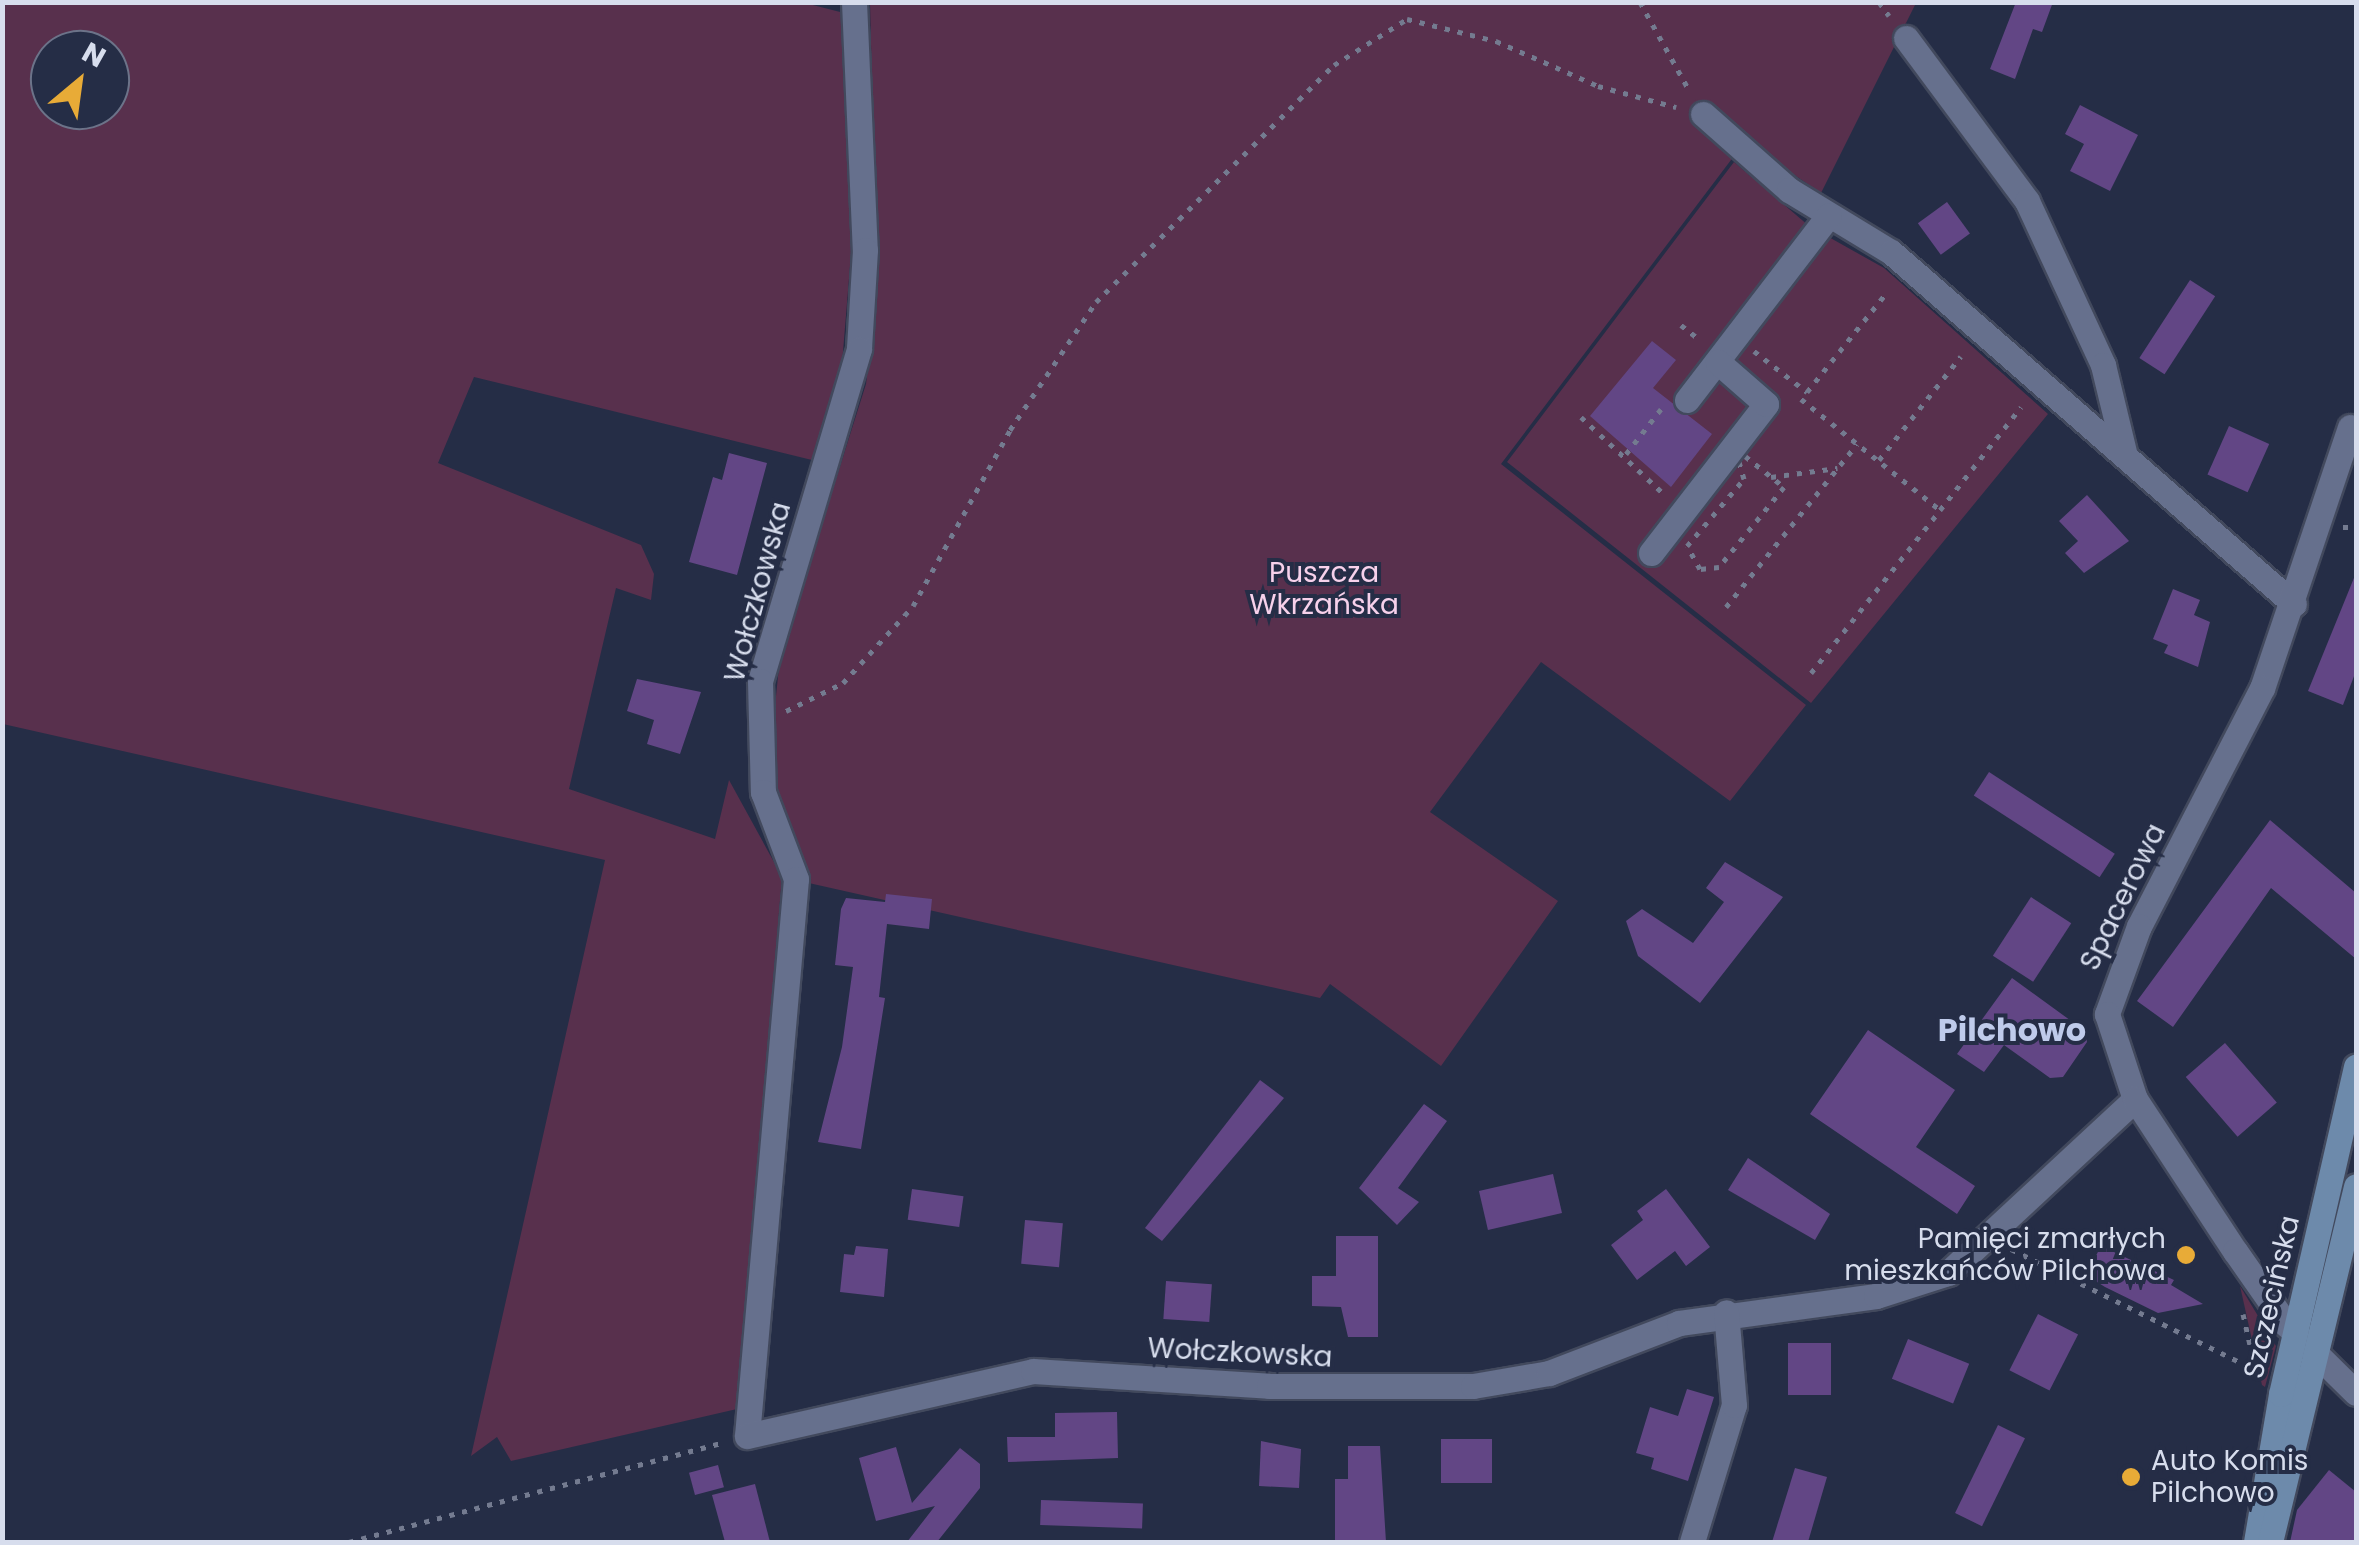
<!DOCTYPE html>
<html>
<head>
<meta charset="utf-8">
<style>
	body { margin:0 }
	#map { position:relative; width:2359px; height:1545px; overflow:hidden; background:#252d46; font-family:Poppins,sans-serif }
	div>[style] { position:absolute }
	.green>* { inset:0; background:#58304d }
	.building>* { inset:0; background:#624685; transform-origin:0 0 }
	.path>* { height:5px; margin-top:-2.5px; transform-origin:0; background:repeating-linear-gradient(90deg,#747b90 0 5px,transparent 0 13px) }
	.roads { filter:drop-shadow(2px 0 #42495d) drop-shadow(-2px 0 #42495d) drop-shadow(0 2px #42495d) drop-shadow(0 -2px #42495d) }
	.minor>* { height:25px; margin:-12.5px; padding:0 12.5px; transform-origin:12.5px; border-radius:12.5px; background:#66708d }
	.secondary>* { height:25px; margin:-12.5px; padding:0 12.5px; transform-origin:12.5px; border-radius:12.5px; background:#6d8aab }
	.dots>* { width:28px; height:28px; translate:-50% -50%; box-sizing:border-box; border:5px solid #252d46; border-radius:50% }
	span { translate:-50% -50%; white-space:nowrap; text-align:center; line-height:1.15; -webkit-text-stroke:8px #252d46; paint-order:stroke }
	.park-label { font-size:28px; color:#f7d1eb }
	.street-label { font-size:28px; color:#d7dded }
	.poi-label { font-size:28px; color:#d7dded }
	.right { translate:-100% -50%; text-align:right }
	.left { translate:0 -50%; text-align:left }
	.quarter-label { font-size:32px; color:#bfcbeb; font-weight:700 }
	.frame { position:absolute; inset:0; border:5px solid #d7dded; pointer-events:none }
	.north { position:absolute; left:30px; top:30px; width:100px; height:100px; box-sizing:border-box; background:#252d46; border:2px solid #6c7389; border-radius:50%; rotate:29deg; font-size:28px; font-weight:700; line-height:40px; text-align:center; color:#d7dded }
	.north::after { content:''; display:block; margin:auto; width:35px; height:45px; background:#e8ab37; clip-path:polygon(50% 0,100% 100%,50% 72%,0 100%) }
</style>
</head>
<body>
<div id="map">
	<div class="green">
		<div style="clip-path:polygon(evenodd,801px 2px,848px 14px,855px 205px,842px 364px,816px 461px,474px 377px,438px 463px,641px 545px,654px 574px,651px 600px,616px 588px,569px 789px,715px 839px,729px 780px,780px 873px,771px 745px,780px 657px,866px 384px,877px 292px,870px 3px,1916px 3px,1821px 193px,1769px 158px,1734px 156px,1501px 464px,1806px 705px,1730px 801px,1541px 662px,1430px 812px,1558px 901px,1441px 1066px,1330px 984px,1320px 998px,782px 877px,737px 1409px,511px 1461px,497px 1437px,471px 1456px,605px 860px,3px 724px,2px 3px,801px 2px,50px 50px,110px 50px,110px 110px,50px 110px,50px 50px)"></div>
		<div style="clip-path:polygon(1734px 162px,1809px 226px,1884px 268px,2048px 414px,1811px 703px,1507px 462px)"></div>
		<div style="clip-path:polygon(2240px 1286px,2276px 1346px,2265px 1387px,2262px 1385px)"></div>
	</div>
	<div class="building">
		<div style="clip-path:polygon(2016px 2px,2053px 2px,2042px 32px,2033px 29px,2015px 79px,1990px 69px)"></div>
		<div style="clip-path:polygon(2080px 105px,2138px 135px,2110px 191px,2070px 171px,2084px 144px,2065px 134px)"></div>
		<div style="left:1947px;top:202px;width:39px;height:36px;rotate:54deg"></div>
		<div style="left:2190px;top:280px;width:30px;height:93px;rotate:33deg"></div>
		<div style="clip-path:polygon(1652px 341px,1676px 360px,1653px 388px,1712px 434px,1671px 487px,1590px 416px)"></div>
		<div style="left:2229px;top:426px;width:44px;height:53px;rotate:24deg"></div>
		<div style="clip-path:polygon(729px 453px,767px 463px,737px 575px,689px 562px,713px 477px,722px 480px)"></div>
		<div style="clip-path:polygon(2087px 495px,2129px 541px,2084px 573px,2065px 553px,2078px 541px,2059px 521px)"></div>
		<div style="clip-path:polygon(2356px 573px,2356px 671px,2343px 705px,2308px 691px)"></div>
		<div style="clip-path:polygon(2173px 589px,2200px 600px,2194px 615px,2210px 622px,2198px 667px,2164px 653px,2168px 645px,2153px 639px)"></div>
		<div style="clip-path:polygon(637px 679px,701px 692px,680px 754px,647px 744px,654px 720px,627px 711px)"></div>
		<div style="left:1989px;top:772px;width:150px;height:28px;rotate:33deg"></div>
		<div style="clip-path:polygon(2270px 820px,2356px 893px,2356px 959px,2271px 888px,2173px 1027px,2137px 1001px)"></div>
		<div style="clip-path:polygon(1725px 862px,1783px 897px,1700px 1003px,1638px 956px,1626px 921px,1642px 909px,1693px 943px,1724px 902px,1706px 888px)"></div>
		<div style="clip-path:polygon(886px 894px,932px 899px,929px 929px,887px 924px,879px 997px,885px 998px,861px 1149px,818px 1142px,842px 1047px,853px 967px,835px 965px,841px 909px,846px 898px,885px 902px)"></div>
		<div style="left:2031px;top:897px;width:48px;height:70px;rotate:33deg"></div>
		<div style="clip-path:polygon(2012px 978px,2085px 1031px,2087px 1042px,2063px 1077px,2050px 1078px,2004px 1045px,1984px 1072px,1957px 1054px)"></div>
		<div style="clip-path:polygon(1868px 1030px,1955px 1090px,1916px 1147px,1975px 1186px,1957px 1214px,1810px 1114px)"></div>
		<div style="left:2225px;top:1043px;width:79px;height:52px;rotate:49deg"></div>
		<div style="clip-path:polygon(1260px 1080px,1284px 1098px,1162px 1241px,1145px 1228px)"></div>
		<div style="clip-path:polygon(1424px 1104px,1447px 1121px,1398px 1188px,1419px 1202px,1397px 1225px,1359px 1188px)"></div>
		<div style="clip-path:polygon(1748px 1158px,1830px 1214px,1815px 1240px,1728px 1190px)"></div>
		<div style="left:1553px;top:1174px;width:40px;height:76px;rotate:77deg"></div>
		<div style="left:912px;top:1189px;width:52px;height:31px;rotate:8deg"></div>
		<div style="clip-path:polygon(1666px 1189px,1710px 1247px,1686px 1266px,1675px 1251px,1637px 1280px,1611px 1245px,1643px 1220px,1637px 1211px)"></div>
		<div style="left:1025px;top:1220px;width:38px;height:44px;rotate:5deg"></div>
		<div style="clip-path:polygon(1336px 1236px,1378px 1236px,1378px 1337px,1348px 1337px,1341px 1307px,1312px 1306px,1312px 1276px,1336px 1276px)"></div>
		<div style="clip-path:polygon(856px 1246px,888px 1249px,884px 1297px,840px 1292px,844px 1254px,854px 1255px)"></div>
		<div style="clip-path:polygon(2101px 1246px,2174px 1280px,2171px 1285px,2203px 1304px,2158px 1313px,2105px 1287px,2086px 1275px)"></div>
		<div style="left:1166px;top:1281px;width:46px;height:38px;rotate:4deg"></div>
		<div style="left:2038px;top:1314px;width:45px;height:63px;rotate:27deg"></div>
		<div style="left:1908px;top:1339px;width:66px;height:43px;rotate:22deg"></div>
		<div style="left:1831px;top:1343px;width:52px;height:43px;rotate:90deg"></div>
		<div style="clip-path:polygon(1687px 1389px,1714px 1397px,1688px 1481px,1651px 1469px,1654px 1458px,1636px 1453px,1650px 1407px,1678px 1416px)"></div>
		<div style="clip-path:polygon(1117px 1412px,1118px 1458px,1008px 1462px,1007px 1437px,1055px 1437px,1055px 1413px)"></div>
		<div style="left:1998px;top:1425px;width:30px;height:98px;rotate:26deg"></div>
		<div style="left:1441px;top:1439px;width:51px;height:44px"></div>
		<div style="clip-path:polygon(1261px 1441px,1301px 1449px,1299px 1488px,1259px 1486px)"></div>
		<div style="clip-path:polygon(1348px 1446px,1380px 1446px,1386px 1542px,1335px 1542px,1335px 1479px,1348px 1479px)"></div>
		<div style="clip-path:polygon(896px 1447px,912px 1503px,960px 1448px,980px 1464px,980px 1488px,937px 1542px,907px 1542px,935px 1506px,876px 1521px,859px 1458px)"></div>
		<div style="left:718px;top:1465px;width:23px;height:30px;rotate:75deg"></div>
		<div style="clip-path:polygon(1795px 1468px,1827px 1477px,1808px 1542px,1772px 1542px)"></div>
		<div style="clip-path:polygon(2329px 1470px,2356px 1492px,2356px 1542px,2290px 1542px,2297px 1510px)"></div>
		<div style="clip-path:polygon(755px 1484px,770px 1542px,725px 1542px,712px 1495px)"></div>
		<div style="left:1041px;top:1500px;width:102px;height:25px;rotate:2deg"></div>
	</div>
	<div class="path">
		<div style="left:1640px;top:2px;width:101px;rotate:60.9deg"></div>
		<div style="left:1879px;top:2px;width:17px;rotate:54deg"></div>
		<div style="left:1681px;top:325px;width:23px;rotate:38deg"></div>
		<div style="left:1754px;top:351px;width:67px;rotate:37.7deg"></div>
		<div style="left:1807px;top:392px;width:128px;rotate:-51.3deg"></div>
		<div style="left:1801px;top:399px;width:178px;rotate:38.6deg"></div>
		<div style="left:1940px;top:510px;width:131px;rotate:-51.8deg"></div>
		<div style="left:1581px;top:417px;width:113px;rotate:42.9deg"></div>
		<div style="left:1735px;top:448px;width:63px;rotate:38.5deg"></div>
		<div style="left:1784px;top:487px;width:103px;rotate:129.1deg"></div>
		<div style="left:1719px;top:567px;width:19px;rotate:174deg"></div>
		<div style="left:1700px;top:569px;width:26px;rotate:-119deg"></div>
		<div style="left:1687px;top:546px;width:88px;rotate:-49.6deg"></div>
		<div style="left:1744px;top:479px;width:32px;rotate:-106deg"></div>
		<div style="left:1626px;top:454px;width:57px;rotate:-52.1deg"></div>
		<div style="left:1879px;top:460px;width:132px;rotate:-51.7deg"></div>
		<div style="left:1771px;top:477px;width:67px;rotate:-7.8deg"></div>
		<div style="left:2343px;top:527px;width:13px"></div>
		<div style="left:1726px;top:607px;width:209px;rotate:-51.2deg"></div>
		<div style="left:1811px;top:673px;width:208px;rotate:-51.6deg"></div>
		<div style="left:786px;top:711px;width:64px;rotate:-26.2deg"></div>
		<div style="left:843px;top:683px;width:104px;rotate:-47.7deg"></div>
		<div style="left:913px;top:606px;width:201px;rotate:-61.1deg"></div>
		<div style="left:1010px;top:430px;width:154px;rotate:-56.1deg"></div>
		<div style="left:1096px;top:302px;width:336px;rotate:-44.9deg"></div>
		<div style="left:1334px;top:65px;width:86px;rotate:-32.2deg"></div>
		<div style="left:1407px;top:19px;width:92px;rotate:13.9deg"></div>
		<div style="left:1496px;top:41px;width:111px;rotate:23.8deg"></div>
		<div style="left:1598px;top:86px;width:81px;rotate:15.1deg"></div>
		<div style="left:2011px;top:1249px;width:273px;rotate:26.3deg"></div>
		<div style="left:2243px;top:1314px;width:58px;rotate:77.2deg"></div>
		<div style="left:349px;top:1542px;width:384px;rotate:-14.9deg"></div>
	</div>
	<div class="roads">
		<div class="minor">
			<div style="left:854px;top:2px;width:248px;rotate:87.5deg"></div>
			<div style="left:865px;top:250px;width:99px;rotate:93.5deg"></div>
			<div style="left:859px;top:349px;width:346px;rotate:106.6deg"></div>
			<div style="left:760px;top:681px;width:111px;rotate:88.5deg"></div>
			<div style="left:763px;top:792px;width:93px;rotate:69.2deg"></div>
			<div style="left:796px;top:879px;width:559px;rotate:95.03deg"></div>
			<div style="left:747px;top:1436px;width:293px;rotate:-12.8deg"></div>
			<div style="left:1033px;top:1371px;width:236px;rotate:3.6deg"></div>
			<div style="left:1269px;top:1386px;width:204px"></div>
			<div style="left:1473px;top:1386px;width:77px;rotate:-9.7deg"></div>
			<div style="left:1549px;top:1373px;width:139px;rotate:-21deg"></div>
			<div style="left:1679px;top:1323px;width:199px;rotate:-7.8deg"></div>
			<div style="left:1876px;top:1296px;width:76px;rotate:-17.7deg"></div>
			<div style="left:1948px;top:1273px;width:255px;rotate:-42.9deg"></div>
			<div style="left:1906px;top:38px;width:203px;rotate:53.4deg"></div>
			<div style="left:2027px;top:201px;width:181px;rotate:65.1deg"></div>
			<div style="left:2103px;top:365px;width:94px;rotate:76.4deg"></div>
			<div style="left:1703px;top:114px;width:115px;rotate:41.5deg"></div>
			<div style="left:1789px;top:190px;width:119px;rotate:31.3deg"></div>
			<div style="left:1891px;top:252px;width:535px;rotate:41.14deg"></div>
			<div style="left:1687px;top:400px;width:233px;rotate:-52.5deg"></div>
			<div style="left:2350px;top:427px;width:275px;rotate:108.6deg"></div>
			<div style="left:2262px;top:688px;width:268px;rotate:117.3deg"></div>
			<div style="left:2139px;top:926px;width:94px;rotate:110deg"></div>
			<div style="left:2107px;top:1014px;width:89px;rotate:71.8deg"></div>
			<div style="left:2135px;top:1099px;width:182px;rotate:56.7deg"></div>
			<div style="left:2235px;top:1251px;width:89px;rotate:55.1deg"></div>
			<div style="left:2286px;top:1324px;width:98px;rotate:44.6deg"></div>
			<div style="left:1651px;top:553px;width:188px;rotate:-52.3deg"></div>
			<div style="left:1766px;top:404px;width:64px;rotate:-138.8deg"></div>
			<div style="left:1692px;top:1542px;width:143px;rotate:-73deg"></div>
			<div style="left:1734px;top:1405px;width:93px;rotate:-94.9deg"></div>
		</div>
		<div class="secondary">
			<div style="left:2256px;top:1542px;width:150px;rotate:-80.4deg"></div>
			<div style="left:2281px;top:1394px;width:336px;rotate:-77.1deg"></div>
			<div style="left:2270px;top:1542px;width:366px;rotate:-76.4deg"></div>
		</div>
	</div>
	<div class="dots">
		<div style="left:2186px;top:1255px;background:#e8ab37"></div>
		<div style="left:2131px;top:1477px;background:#e8ab37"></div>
	</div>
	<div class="park-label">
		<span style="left:1324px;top:589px">Puszcza<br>Wkrzańska</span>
	</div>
	<div class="street-label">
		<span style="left:758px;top:592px;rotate:-75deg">Wołczkowska</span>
		<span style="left:2123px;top:897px;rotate:-64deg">Spacerowa</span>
		<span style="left:2272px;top:1297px;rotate:-77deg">Szczecińska</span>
		<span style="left:1240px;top:1353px;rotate:3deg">Wołczkowska</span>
	</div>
	<div class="poi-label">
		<span class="right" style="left:2166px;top:1255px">Pamięci zmarłych<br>mieszkańców Pilchowa</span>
		<span class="left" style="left:2151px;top:1477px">Auto Komis<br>Pilchowo</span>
	</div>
	<div class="quarter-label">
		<span style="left:2012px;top:1030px">Pilchowo</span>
	</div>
	<div class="frame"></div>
	<div class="north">N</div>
</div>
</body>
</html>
